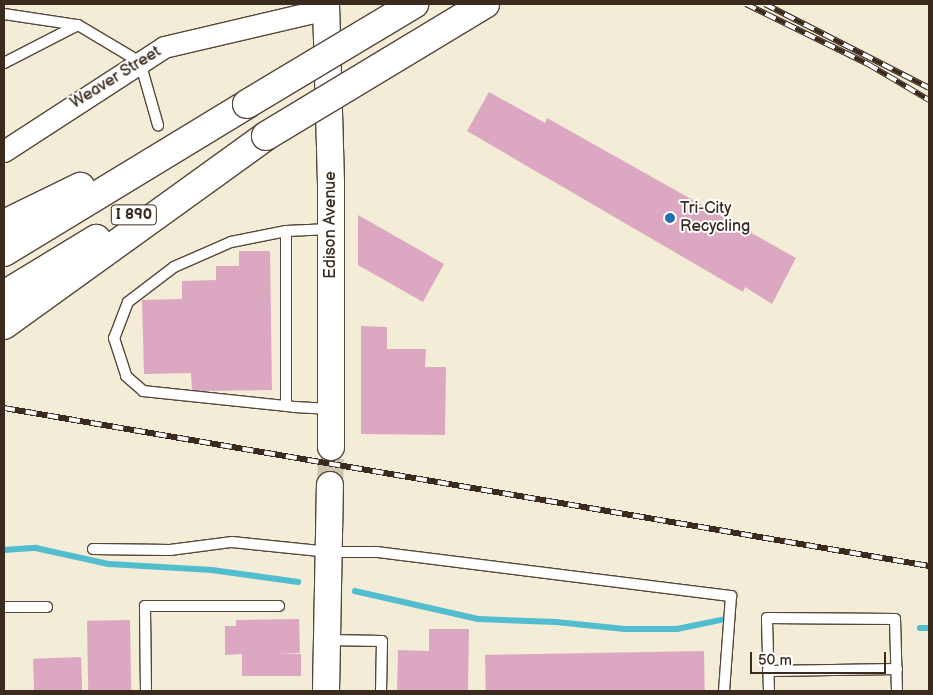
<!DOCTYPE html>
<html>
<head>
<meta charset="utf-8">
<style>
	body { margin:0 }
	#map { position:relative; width:933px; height:695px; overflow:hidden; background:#f3ecd7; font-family:"Balsamiq Sans",sans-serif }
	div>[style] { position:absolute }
	.stream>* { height:5.5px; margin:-2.75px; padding:0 2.75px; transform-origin:2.75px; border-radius:2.75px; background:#52bdce }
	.building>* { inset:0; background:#dca8c1; transform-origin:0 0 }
	.tertiary-tunnel>* { height:26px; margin-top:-13px; transform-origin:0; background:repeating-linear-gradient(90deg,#cec5b2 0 26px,transparent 0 39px) }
	.roads { filter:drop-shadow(1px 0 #57473a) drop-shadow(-1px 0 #57473a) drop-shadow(0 1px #57473a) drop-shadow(0 -1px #57473a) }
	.service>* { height:10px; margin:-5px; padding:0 5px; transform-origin:5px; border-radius:5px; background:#fff }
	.minor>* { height:21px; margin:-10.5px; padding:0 10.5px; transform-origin:10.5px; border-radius:10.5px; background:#fff }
	.tertiary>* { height:26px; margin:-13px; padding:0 13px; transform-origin:13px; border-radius:13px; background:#fff }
	.motorway>* { height:28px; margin:-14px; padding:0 14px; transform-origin:14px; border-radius:14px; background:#fff }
	.rail>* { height:5.5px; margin-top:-2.75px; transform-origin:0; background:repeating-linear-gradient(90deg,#fff 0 11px,#3b2a1e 0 22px); box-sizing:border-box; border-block:1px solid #3b2a1e }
	.bridges { filter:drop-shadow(1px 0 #57473a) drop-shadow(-1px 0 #57473a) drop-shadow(0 1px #57473a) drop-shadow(0 -1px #57473a) }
	.motorway-bridge>* { height:28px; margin:-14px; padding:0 14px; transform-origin:14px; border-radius:14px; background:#fff }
	.dots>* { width:14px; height:14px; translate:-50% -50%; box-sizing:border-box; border:2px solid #fff; border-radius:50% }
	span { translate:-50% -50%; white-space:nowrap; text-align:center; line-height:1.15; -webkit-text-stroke:4px #fff; paint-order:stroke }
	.shield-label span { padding:1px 4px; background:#fff; border:1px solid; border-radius:4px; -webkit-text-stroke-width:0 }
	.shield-label { font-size:15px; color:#3b2a1e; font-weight:700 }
	.street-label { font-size:16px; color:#3b2a1e }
	.poi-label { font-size:16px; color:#3b2a1e }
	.left { translate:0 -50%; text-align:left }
	.frame { position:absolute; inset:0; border:5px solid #3b2a1e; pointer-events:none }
	.scale { position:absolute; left:750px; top:652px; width:136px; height:22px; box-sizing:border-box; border:2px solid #3b2a1e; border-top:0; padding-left:6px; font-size:15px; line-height:18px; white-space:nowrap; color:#3b2a1e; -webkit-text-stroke:4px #fff; paint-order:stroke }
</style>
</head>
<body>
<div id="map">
	<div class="stream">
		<div style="left:4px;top:550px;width:32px;rotate:-4deg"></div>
		<div style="left:36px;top:548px;width:75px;rotate:12.4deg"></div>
		<div style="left:109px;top:564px;width:103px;rotate:3.3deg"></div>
		<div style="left:212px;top:570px;width:87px;rotate:7.9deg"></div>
		<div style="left:355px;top:591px;width:126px;rotate:12.8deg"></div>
		<div style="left:478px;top:619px;width:78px;rotate:2.2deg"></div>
		<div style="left:556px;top:622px;width:69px;rotate:5.8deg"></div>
		<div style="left:625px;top:629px;width:52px"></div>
		<div style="left:677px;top:629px;width:45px;rotate:-11.6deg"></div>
		<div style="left:920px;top:628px;width:9px"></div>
	</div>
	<div class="building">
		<div style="clip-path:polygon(489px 92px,545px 123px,547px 118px,796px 258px,772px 304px,745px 287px,743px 292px,467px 131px)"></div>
		<div style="clip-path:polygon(358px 215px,444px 264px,423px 302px,358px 265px)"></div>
		<div style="clip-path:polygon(239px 251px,270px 251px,272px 390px,192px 391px,191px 373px,144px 374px,142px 300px,182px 299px,182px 281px,216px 280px,216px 266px,239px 266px)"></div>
		<div style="clip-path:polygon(361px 326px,387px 327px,387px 349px,426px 349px,425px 367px,446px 367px,445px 435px,361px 434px)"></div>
		<div style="clip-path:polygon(299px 619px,300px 653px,277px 654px,301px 654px,301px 676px,242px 676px,242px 654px,225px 655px,225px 626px,236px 626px,236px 620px)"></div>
		<div style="left:130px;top:620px;width:71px;height:43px;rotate:89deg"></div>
		<div style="clip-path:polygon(429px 629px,469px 629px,468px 691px,397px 691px,398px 650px,429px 651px)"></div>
		<div style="left:704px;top:651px;width:40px;height:219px;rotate:89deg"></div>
		<div style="left:81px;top:657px;width:34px;height:48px;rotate:88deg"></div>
	</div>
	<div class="tertiary-tunnel">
		<div style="left:330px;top:485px;width:38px;rotate:-88deg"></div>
	</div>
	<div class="roads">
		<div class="service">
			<div style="left:4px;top:14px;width:75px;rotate:8.5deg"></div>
			<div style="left:78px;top:25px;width:72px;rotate:30.8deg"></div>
			<div style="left:140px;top:62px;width:66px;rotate:74.1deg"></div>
			<div style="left:4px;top:63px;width:83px;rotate:-27.2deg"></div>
			<div style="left:331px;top:229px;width:45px;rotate:177.5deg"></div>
			<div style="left:286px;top:231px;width:56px;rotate:168.7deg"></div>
			<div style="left:231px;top:242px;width:62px;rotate:156.3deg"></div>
			<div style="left:174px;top:267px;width:58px;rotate:142.7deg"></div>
			<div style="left:128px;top:302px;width:39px;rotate:111deg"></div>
			<div style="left:114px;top:338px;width:40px;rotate:72deg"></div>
			<div style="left:126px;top:376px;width:23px;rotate:41deg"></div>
			<div style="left:143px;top:391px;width:152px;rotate:6deg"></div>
			<div style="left:294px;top:407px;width:37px;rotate:3deg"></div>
			<div style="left:286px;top:231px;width:175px;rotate:90deg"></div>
			<div style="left:93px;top:549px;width:77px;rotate:0.7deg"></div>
			<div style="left:170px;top:550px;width:63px;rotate:-7.4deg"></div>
			<div style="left:232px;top:542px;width:98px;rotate:5.9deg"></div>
			<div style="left:329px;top:552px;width:48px"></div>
			<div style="left:377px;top:552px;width:357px;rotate:7.1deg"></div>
			<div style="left:731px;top:596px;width:95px;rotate:94.2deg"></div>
			<div style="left:4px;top:607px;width:43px"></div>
			<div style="left:328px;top:640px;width:54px;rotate:1.1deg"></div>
			<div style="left:382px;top:641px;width:50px;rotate:91.1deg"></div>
			<div style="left:768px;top:671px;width:129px;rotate:-0.9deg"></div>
			<div style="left:146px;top:691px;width:85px;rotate:-90.7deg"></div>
			<div style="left:145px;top:606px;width:134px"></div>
			<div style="left:769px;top:691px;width:73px;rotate:-91.6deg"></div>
			<div style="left:767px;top:618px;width:128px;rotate:0.4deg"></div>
			<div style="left:895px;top:619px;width:72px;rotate:88.4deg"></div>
		</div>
		<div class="minor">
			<div style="left:4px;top:151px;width:191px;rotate:-33deg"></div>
			<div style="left:164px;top:47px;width:166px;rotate:-13.2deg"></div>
		</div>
		<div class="tertiary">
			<div style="left:326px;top:4px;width:179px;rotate:88.4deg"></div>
			<div style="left:331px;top:183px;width:264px;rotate:90deg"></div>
			<div style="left:326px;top:691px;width:206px;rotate:-88.9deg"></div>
		</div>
		<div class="motorway">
			<div style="left:4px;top:224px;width:85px;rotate:-26deg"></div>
			<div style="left:4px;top:252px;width:285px;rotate:-31.3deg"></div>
			<div style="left:4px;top:295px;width:108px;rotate:-31.3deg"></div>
			<div style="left:4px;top:325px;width:323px;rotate:-35.8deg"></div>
		</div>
	</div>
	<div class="rail">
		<div style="left:746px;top:4px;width:136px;rotate:26.2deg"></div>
		<div style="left:868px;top:64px;width:71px;rotate:30.5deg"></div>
		<div style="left:765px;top:4px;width:184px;rotate:27.1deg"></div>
		<div style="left:4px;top:408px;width:938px;rotate:9.69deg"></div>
	</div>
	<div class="bridges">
		<div class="motorway-bridge">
			<div style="left:247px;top:104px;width:195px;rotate:-30.9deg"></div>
			<div style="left:266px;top:136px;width:256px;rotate:-31.1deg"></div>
		</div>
	</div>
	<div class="dots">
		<div style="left:670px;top:218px;background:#1f6fb2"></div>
	</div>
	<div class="shield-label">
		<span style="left:134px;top:215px">I 890</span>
	</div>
	<div class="street-label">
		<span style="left:116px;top:78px;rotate:-32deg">Weaver Street</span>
		<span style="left:331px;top:225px;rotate:-90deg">Edison Avenue</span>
	</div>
	<div class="poi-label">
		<span class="left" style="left:680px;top:218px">Tri-City<br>Recycling</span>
	</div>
	<div class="frame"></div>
	<div class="scale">50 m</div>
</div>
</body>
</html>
